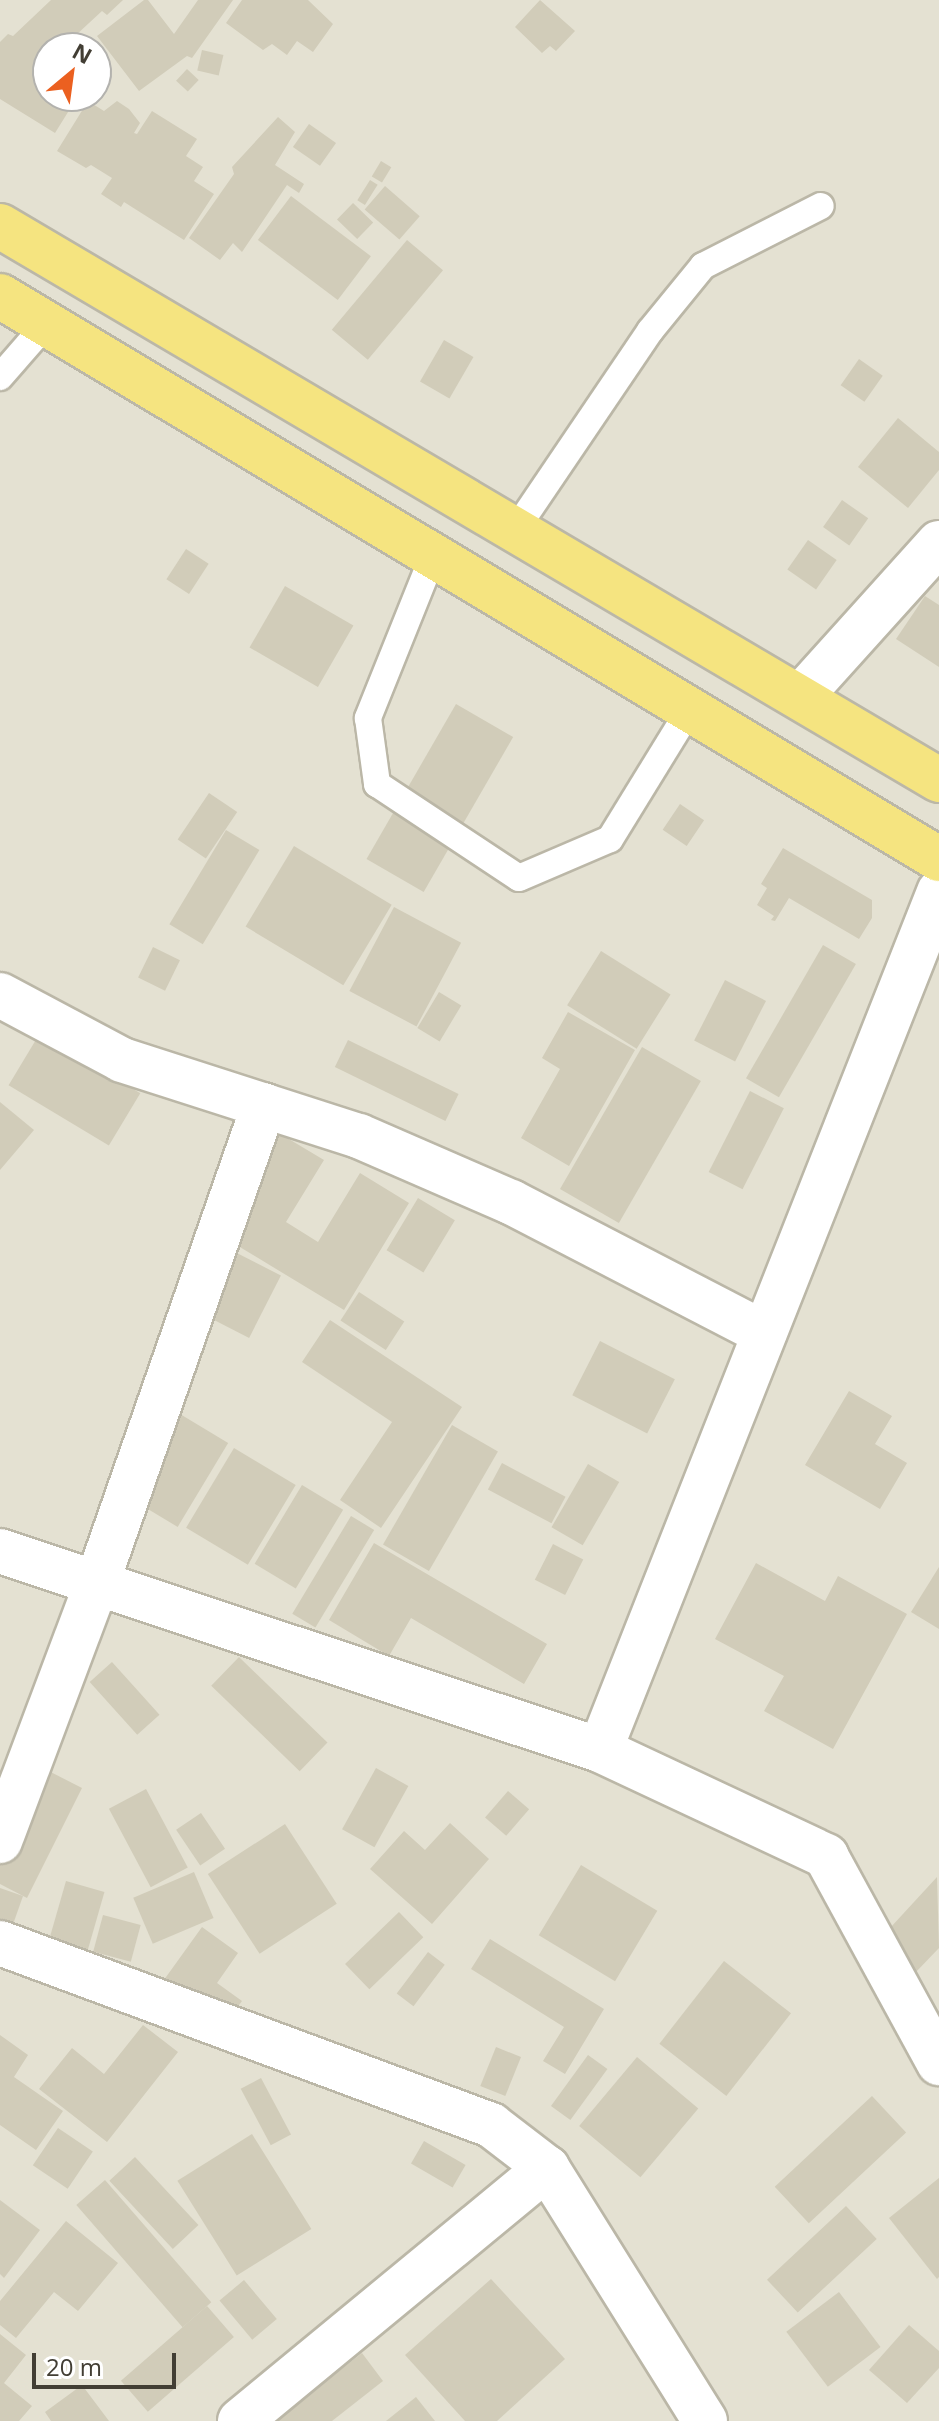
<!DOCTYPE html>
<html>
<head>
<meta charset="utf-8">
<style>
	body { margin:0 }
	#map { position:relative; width:939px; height:2421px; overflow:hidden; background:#f0eee3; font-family:"Open Sans",sans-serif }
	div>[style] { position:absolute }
	.residential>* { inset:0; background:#e4e1d2 }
	.building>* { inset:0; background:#d1ccb9; transform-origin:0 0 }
	.roads { filter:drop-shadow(2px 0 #bbb7a7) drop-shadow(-2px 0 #bbb7a7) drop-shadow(0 2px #bbb7a7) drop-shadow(0 -2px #bbb7a7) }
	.service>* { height:26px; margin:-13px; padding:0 13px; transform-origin:13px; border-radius:13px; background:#fff }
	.minor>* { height:44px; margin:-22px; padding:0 22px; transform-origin:22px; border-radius:22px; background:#fff }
	.trunk>* { height:44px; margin:-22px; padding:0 22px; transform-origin:22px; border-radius:22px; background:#f5e480 }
	span { translate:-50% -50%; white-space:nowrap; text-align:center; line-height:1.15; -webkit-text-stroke:6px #fff; paint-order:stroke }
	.north { position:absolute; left:32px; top:32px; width:80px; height:80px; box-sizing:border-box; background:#fff; border:2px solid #b3b2ae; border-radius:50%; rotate:29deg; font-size:22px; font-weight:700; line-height:32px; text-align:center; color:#423e34 }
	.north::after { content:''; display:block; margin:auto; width:28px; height:36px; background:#eb6020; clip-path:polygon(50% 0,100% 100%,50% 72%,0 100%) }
	.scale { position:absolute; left:32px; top:2353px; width:144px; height:36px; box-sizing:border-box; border:4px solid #423e34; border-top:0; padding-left:10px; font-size:24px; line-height:28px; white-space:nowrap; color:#423e34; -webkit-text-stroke:6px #fff; paint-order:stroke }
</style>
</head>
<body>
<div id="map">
	<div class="residential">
		<div style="clip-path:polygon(evenodd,0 0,939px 0,939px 2421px,0 2421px,0 0,48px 48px,96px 48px,96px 96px,48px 96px,48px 48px)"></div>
	</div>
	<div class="building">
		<div style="clip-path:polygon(51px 0,123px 0,107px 15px,102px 11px,62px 48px,48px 48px,48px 96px,78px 96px,55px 133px,0 99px,0 42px,8px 34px,13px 36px)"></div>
		<div style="clip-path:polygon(144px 0,148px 0,174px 34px,198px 0,233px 0,192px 58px,187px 56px,139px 91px,97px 36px)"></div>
		<div style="clip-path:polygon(242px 0,308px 0,333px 24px,313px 52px,297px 41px,287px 55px,272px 44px,263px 50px,226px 23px)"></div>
		<div style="clip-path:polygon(540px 0,575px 31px,556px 51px,550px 46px,542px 53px,515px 27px)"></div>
		<div style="left:202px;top:50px;width:22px;height:21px;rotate:13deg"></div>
		<div style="left:187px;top:69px;width:16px;height:16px;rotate:43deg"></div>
		<div style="clip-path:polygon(88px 101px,104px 111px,117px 101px,129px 109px,140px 123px,134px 133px,137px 134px,152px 111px,197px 139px,186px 156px,203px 167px,194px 181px,214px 194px,184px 240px,124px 202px,121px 207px,101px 194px,112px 178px,91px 165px,86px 168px,57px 151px)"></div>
		<div style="clip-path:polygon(278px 117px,295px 132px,275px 165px,304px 184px,299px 193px,287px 185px,242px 252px,233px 243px,220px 260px,189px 238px,234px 174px,232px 167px)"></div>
		<div style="left:309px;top:124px;width:33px;height:28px;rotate:35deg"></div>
		<div style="left:381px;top:161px;width:12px;height:18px;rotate:31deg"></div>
		<div style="left:370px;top:180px;width:9px;height:24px;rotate:32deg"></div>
		<div style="left:385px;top:186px;width:46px;height:31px;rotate:41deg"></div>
		<div style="left:291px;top:196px;width:100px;height:55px;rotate:37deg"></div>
		<div style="left:353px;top:203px;width:28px;height:23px;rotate:44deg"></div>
		<div style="left:407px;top:240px;width:47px;height:117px;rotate:40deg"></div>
		<div style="left:444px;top:340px;width:34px;height:48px;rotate:30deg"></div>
		<div style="left:859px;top:359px;width:29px;height:32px;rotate:35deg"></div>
		<div style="clip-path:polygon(898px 418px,939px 452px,939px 470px,908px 508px,858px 467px)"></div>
		<div style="left:842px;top:500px;width:32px;height:33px;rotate:35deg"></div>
		<div style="left:808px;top:540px;width:35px;height:36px;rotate:35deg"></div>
		<div style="left:186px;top:549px;width:27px;height:36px;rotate:33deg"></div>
		<div style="left:285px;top:586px;width:79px;height:71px;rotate:30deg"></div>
		<div style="clip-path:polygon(925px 596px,939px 605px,939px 667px,896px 639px)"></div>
		<div style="left:456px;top:704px;width:66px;height:179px;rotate:30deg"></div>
		<div style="left:209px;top:793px;width:34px;height:56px;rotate:34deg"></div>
		<div style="left:680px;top:804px;width:29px;height:31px;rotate:34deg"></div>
		<div style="left:226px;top:830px;width:39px;height:110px;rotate:31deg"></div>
		<div style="left:294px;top:846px;width:114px;height:94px;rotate:31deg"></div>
		<div style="clip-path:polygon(783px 848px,872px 900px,872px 918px,859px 939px,789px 898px,775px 921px,771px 920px,774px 916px,757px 905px,767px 888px,761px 884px)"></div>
		<div style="left:394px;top:907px;width:76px;height:95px;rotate:28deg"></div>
		<div style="left:823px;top:945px;width:38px;height:154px;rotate:30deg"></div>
		<div style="left:153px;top:947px;width:30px;height:34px;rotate:26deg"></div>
		<div style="left:601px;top:951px;width:82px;height:64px;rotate:32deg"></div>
		<div style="left:725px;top:980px;width:46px;height:68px;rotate:27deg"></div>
		<div style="left:439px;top:992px;width:26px;height:42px;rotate:31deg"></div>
		<div style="clip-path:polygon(568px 1012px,635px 1050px,569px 1166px,521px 1138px,560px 1069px,542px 1058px)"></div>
		<div style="left:40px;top:1033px;width:117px;height:61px;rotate:31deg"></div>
		<div style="left:348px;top:1040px;width:123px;height:30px;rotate:26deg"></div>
		<div style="left:642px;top:1047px;width:68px;height:164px;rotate:30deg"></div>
		<div style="left:750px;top:1091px;width:38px;height:91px;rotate:27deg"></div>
		<div style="clip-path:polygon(0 1102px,34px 1130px,0 1170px)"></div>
		<div style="clip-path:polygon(272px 1129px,324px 1160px,286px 1222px,318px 1242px,360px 1173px,409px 1203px,344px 1310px,210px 1229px)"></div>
		<div style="left:418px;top:1198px;width:43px;height:61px;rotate:31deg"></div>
		<div style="left:223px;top:1246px;width:65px;height:70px;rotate:27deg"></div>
		<div style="left:359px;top:1292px;width:54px;height:34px;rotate:33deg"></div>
		<div style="clip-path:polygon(330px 1320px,462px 1407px,381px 1528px,340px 1500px,392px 1422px,302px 1362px)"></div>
		<div style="left:600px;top:1341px;width:84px;height:61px;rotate:27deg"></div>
		<div style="clip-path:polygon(849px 1391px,892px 1416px,875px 1444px,907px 1463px,880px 1509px,805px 1465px)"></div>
		<div style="left:175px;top:1411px;width:62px;height:98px;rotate:31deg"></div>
		<div style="left:452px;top:1425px;width:53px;height:138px;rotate:30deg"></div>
		<div style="left:234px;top:1448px;width:72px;height:93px;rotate:31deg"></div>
		<div style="left:502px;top:1463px;width:72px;height:30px;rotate:28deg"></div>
		<div style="left:588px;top:1464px;width:36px;height:73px;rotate:30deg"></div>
		<div style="left:302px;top:1485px;width:48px;height:92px;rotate:31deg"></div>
		<div style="left:351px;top:1516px;width:27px;height:114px;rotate:31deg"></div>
		<div style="clip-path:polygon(374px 1543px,547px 1644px,524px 1684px,411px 1618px,389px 1656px,329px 1620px)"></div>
		<div style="left:553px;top:1544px;width:34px;height:40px;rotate:27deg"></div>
		<div style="clip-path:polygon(756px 1563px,825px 1601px,838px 1576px,907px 1614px,833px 1749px,764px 1711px,784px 1676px,715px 1639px)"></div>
		<div style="clip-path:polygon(939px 1567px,939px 1629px,911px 1612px)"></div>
		<div style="left:239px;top:1657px;width:123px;height:40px;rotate:44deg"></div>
		<div style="left:112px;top:1662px;width:71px;height:30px;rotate:48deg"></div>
		<div style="clip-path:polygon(35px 1764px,82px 1788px,27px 1898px,0 1884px,0 1835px)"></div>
		<div style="left:376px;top:1768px;width:37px;height:70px;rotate:29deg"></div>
		<div style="left:146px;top:1789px;width:89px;height:42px;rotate:62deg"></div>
		<div style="left:508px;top:1791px;width:28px;height:35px;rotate:41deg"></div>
		<div style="left:201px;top:1813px;width:43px;height:30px;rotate:56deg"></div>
		<div style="clip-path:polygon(450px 1823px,489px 1859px,432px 1924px,370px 1869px,404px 1831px,425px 1850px)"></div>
		<div style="left:285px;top:1824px;width:95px;height:92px;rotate:57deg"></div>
		<div style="left:581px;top:1865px;width:89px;height:82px;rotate:31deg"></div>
		<div style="left:194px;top:1872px;width:50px;height:66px;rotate:67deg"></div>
		<div style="clip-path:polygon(937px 1877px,939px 1948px,915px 1973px,879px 1940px)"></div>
		<div style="left:66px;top:1881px;width:40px;height:63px;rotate:16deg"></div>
		<div style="clip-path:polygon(0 1888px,23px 1896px,11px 1930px,0 1926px)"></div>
		<div style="left:399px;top:1912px;width:35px;height:75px;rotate:46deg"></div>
		<div style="left:103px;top:1915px;width:39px;height:38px;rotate:15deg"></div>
		<div style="clip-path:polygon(202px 1927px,238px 1953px,217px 1983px,242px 2001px,222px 2028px,161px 1984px)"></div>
		<div style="clip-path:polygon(490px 1939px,604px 2009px,565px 2074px,543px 2061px,564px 2027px,471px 1969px)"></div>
		<div style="left:428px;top:1952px;width:21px;height:52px;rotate:37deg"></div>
		<div style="left:724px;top:1961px;width:85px;height:105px;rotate:38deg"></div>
		<div style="clip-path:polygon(143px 2025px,178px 2052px,107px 2142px,39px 2089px,72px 2048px,104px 2074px)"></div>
		<div style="clip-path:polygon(0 2035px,28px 2055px,14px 2077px,63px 2111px,36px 2150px,0 2125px)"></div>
		<div style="left:496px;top:2047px;width:27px;height:42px;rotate:22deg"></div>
		<div style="left:588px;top:2055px;width:24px;height:63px;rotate:36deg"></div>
		<div style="left:637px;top:2057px;width:80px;height:90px;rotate:40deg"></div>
		<div style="left:261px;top:2078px;width:64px;height:23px;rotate:62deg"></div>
		<div style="left:872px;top:2096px;width:50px;height:133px;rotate:47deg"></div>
		<div style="left:58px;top:2128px;width:42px;height:45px;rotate:34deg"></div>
		<div style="left:252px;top:2134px;width:112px;height:88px;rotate:58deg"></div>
		<div style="left:424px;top:2141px;width:48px;height:26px;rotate:30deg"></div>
		<div style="left:135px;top:2157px;width:93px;height:35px;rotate:47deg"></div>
		<div style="clip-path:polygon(939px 2178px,939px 2277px,937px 2279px,889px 2218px)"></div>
		<div style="left:105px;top:2180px;width:162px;height:38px;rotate:49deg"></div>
		<div style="clip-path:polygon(0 2200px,40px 2230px,4px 2278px,0 2274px)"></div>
		<div style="left:846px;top:2206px;width:45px;height:108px;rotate:47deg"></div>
		<div style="clip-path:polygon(66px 2221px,118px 2263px,78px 2311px,54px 2292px,16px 2338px,0 2325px,0 2301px)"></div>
		<div style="clip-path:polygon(491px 2279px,565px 2359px,497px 2421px,465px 2421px,405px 2355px)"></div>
		<div style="left:244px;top:2280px;width:51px;height:32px;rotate:50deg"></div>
		<div style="left:839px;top:2292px;width:69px;height:66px;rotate:53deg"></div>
		<div style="left:207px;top:2306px;width:41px;height:114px;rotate:49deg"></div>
		<div style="clip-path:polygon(909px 2325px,939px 2351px,939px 2368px,907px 2403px,869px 2370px)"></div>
		<div style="clip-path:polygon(0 2334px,26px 2355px,4px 2383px,32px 2406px,19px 2421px,0 2421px)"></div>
		<div style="clip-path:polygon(362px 2353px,383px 2381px,332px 2421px,275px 2421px)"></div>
		<div style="clip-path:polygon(82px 2385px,109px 2421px,51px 2421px,45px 2412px)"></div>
		<div style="clip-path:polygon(416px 2397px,435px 2421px,386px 2421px)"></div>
	</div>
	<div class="roads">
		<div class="service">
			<div style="left:0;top:377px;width:70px;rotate:-49deg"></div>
			<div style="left:516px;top:529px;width:239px;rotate:-55.9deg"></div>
			<div style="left:650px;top:331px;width:84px;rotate:-50.8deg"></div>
			<div style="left:703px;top:266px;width:132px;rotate:-27deg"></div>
			<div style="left:433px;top:556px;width:175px;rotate:111.9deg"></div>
			<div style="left:368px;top:718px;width:67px;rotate:82.2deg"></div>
			<div style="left:377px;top:784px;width:170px;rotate:33.5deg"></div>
			<div style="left:519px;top:878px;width:99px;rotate:-23.2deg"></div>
			<div style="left:610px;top:839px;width:153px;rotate:-58.4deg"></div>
		</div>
		<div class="minor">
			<div style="left:801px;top:696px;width:206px;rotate:-48deg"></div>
			<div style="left:0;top:995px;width:138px;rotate:28deg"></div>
			<div style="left:122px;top:1060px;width:249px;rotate:17.8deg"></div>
			<div style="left:359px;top:1136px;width:166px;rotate:23.5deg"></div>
			<div style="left:511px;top:1202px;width:285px;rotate:27.4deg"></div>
			<div style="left:0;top:1551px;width:632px;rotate:18.35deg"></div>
			<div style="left:600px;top:1750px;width:250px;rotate:25.1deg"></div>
			<div style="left:826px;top:1856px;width:236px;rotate:61.4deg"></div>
			<div style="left:600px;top:1750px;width:923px;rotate:-68.44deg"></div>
			<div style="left:0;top:1841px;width:276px;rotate:-69.4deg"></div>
			<div style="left:97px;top:1583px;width:506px;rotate:-70.74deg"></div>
			<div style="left:0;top:1943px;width:524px;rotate:20.34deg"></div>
			<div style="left:491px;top:2125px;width:71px;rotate:37.5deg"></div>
			<div style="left:547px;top:2168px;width:298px;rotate:58deg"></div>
			<div style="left:240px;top:2421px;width:398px;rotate:-39.5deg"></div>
		</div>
		<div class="trunk">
			<div style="left:0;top:226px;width:1090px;rotate:30.54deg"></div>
			<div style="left:0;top:296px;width:1095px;rotate:30.95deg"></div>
		</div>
	</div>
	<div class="north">N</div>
	<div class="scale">20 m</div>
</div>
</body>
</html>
